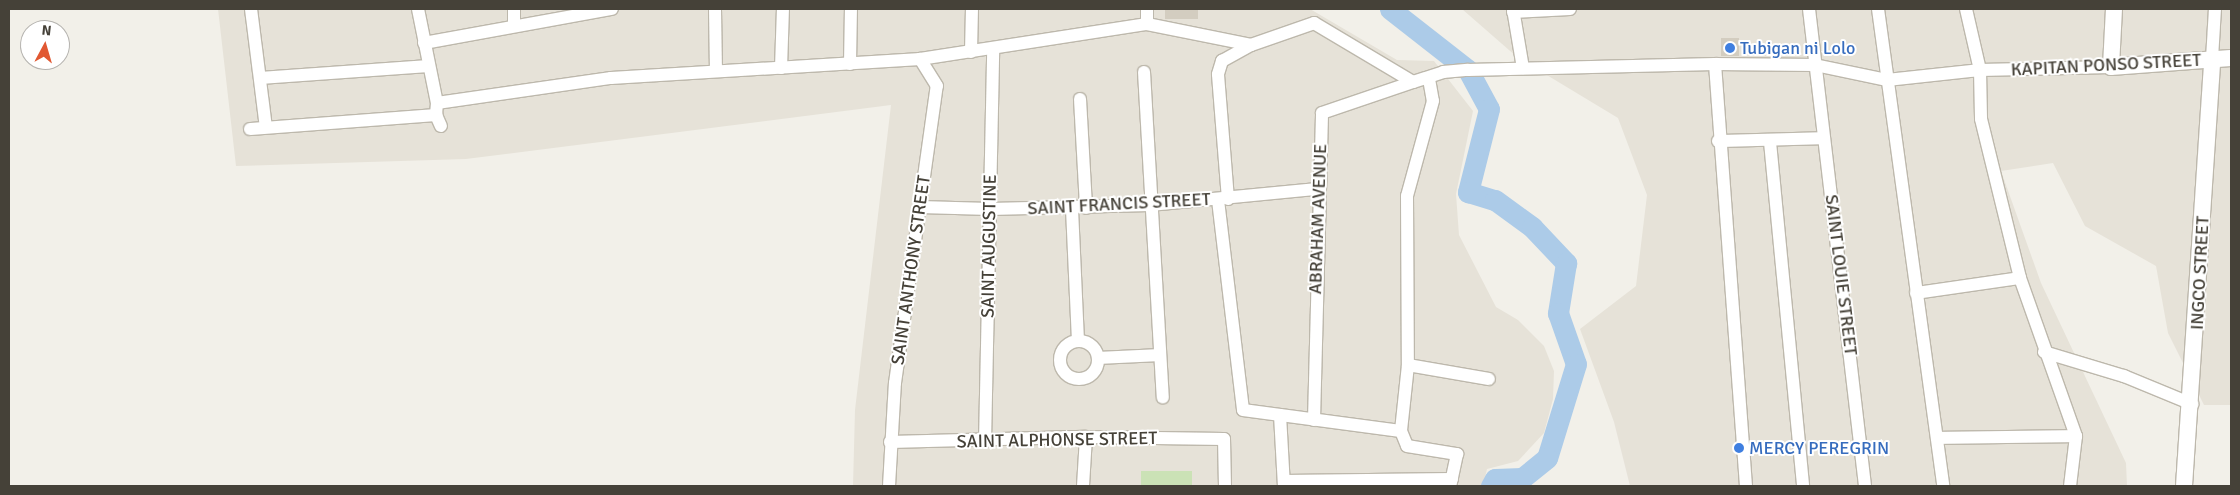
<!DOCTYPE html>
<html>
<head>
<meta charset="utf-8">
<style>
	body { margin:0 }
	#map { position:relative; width:2240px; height:495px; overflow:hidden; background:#f2f0e9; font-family:Signika,sans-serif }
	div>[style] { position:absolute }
	.residential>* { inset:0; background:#e6e2d8 }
	.green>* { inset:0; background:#cbe2b6; transform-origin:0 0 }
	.river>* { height:21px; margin:-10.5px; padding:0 10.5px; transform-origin:10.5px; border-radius:10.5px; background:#accbe8 }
	.building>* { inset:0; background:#d3cdc0; transform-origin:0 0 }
	.roads { filter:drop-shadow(1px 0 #bdb8ac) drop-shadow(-1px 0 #bdb8ac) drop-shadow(0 1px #bdb8ac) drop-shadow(0 -1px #bdb8ac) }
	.minor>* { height:12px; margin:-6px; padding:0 6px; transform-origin:6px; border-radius:6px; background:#fff }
	.minor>.ring { margin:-6px; padding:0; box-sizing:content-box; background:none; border:12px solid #fff; border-radius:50% }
	.tertiary>* { height:16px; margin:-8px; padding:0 8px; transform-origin:8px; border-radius:8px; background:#fff }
	.dots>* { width:14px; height:14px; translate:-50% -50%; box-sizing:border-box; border:2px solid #fff; border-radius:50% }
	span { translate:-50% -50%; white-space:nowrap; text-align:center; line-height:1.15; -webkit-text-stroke:4px #fff; paint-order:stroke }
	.shop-label { font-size:18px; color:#366cbe }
	.left { translate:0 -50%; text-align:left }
	.street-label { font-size:18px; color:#454138 }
	.frame { position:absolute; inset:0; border:10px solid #454138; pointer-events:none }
	.north { position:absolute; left:20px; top:20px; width:50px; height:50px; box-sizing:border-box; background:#fff; border:1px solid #b5b3af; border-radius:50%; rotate:6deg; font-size:14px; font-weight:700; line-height:20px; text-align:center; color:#454138 }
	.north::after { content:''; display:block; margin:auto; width:18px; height:22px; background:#e15832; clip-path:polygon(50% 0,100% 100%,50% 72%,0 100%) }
</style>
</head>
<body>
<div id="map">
	<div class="residential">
		<div style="clip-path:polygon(218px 9px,1310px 9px,1397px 60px,1434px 61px,1473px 111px,1456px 194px,1459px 235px,1496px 307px,1518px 320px,1544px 346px,1554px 371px,1553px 399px,1544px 433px,1518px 461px,1487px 469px,1483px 486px,853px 486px,855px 410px,891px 105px,466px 159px,236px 166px)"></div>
		<div style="clip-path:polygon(1462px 9px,2231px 9px,2231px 405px,2204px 405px,2168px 333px,2156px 266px,2085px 226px,2053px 163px,2001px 171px,2041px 283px,2126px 463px,2127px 486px,1630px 486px,1614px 422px,1580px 329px,1636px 286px,1647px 195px,1618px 118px,1517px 57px)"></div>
	</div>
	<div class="green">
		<div style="left:1192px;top:471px;width:15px;height:51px;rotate:90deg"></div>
	</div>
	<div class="river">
		<div style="left:1390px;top:9px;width:99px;rotate:38deg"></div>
		<div style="left:1468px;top:70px;width:44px;rotate:61.7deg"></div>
		<div style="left:1489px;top:109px;width:86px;rotate:104.2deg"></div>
		<div style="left:1468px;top:192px;width:28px;rotate:17deg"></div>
		<div style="left:1495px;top:200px;width:46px;rotate:36.1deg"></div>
		<div style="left:1532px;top:227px;width:50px;rotate:46.6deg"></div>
		<div style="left:1566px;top:263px;width:51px;rotate:99.1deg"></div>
		<div style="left:1558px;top:313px;width:54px;rotate:70.6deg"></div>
		<div style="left:1576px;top:364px;width:98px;rotate:107.1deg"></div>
		<div style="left:1547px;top:458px;width:32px;rotate:141deg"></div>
		<div style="left:1522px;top:478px;width:27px;rotate:178deg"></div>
		<div style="left:1495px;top:479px;width:8px;rotate:120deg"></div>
	</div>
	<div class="building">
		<div style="left:1165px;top:9px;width:33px;height:10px"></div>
		<div style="left:1739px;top:38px;width:18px;height:18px;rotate:90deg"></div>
	</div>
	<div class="roads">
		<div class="minor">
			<div style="left:251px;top:9px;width:119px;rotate:82.8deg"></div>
			<div style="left:418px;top:9px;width:96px;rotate:78.6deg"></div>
			<div style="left:437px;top:103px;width:12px;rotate:95deg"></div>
			<div style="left:436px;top:115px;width:12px;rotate:66deg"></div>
			<div style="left:715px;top:9px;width:61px;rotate:89.1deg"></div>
			<div style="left:1147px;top:9px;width:15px;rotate:90deg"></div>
			<div style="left:1513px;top:9px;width:60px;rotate:80.4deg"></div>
			<div style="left:1809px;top:9px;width:480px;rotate:83.3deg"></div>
			<div style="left:1878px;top:9px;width:481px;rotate:82.2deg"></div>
			<div style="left:1966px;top:9px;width:63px;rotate:77.1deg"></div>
			<div style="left:1980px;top:70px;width:49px;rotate:88.8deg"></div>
			<div style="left:1981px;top:119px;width:164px;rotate:76.2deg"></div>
			<div style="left:2020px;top:278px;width:168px;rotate:70.5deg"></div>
			<div style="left:2076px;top:436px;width:50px;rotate:96.8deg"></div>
			<div style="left:1513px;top:12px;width:57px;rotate:-3deg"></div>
			<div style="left:514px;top:25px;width:16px;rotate:-90deg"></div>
			<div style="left:424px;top:43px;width:191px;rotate:-10.3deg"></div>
			<div style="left:971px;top:52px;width:43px;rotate:-88.7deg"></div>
			<div style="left:2212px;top:59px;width:50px;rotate:-86.6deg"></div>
			<div style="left:850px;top:64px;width:55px;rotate:-89deg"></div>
			<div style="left:1715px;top:64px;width:423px;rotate:85.8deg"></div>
			<div style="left:781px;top:68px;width:59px;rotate:-88.1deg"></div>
			<div style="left:1144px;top:72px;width:326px;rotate:86.7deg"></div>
			<div style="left:260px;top:78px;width:169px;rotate:-4.1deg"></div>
			<div style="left:1429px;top:79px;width:22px;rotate:80deg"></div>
			<div style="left:1433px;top:101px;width:98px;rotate:105.3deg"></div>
			<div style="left:1407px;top:196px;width:169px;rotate:89.7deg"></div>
			<div style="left:1408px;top:365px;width:66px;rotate:96.1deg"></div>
			<div style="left:1401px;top:431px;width:16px;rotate:68deg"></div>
			<div style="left:1407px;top:446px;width:51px;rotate:9.1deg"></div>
			<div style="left:1457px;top:454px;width:33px;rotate:102deg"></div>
			<div style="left:1080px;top:99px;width:109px;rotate:86.8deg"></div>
			<div style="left:437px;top:103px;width:176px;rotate:-8.2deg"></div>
			<div style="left:611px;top:78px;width:310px;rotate:-3.5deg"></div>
			<div style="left:920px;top:59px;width:230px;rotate:-8.8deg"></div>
			<div style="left:1147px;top:24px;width:106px;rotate:11.4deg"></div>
			<div style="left:1251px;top:45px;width:67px;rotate:-19.2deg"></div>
			<div style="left:1314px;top:23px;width:115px;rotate:30.8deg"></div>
			<div style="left:1413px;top:82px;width:32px;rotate:-18deg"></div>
			<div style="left:1443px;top:72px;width:25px;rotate:-5deg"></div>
			<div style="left:1468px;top:70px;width:247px;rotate:-1.4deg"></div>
			<div style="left:1715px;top:64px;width:100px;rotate:0.6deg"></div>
			<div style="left:1815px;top:65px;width:74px;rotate:11.8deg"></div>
			<div style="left:1887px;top:80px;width:94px;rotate:-6.1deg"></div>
			<div style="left:1980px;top:70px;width:131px;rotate:-1.3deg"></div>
			<div style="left:250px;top:129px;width:187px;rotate:-4.3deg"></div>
			<div style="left:1718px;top:141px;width:105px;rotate:-1.6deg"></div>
			<div style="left:1770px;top:142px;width:346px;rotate:84.5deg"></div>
			<div style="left:1228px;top:199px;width:125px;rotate:-94.6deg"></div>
			<div style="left:1218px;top:74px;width:14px;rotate:-73deg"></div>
			<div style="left:1222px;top:61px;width:33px;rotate:-29deg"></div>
			<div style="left:1218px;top:200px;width:211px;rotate:83.2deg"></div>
			<div style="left:1243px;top:410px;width:159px;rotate:7.6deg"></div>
			<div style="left:920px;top:207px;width:70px;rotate:1.6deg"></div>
			<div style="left:990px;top:209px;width:160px;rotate:-1.4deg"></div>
			<div style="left:1150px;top:205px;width:168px;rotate:-5.5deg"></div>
			<div style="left:1072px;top:209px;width:132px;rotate:87.4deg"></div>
			<div style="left:1916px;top:293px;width:105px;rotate:-8.2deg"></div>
			<div class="ring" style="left:1060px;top:341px;width:26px;height:26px"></div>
			<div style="left:2044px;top:352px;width:84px;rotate:16.7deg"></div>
			<div style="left:2124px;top:376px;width:74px;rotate:22.4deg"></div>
			<div style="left:1098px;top:358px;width:62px;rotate:-2.8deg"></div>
			<div style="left:1408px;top:365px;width:82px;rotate:9.8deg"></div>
			<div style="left:1280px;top:415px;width:71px;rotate:86.8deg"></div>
			<div style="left:1314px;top:420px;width:307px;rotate:-88.5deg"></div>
			<div style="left:1322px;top:113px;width:96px;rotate:-18.8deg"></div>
			<div style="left:1937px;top:438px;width:139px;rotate:-0.8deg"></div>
			<div style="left:890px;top:442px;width:196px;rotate:-1.5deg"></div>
			<div style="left:1086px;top:437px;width:138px;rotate:0.8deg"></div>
			<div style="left:1224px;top:439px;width:47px;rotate:88.8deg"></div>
			<div style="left:985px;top:442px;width:393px;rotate:-88.8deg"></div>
			<div style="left:1284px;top:481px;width:168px;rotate:-0.7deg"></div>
			<div style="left:889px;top:486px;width:103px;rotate:-86.7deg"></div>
			<div style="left:895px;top:383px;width:300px;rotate:-82deg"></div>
			<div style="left:937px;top:86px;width:32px;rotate:-122deg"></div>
			<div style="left:1083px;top:486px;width:49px;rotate:-86.5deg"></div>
		</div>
		<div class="tertiary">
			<div style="left:2114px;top:9px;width:58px;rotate:93deg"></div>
			<div style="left:2111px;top:67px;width:120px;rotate:-4.3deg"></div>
			<div style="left:2184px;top:486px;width:428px;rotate:-86.2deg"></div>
		</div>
	</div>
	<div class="dots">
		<div style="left:1730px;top:48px;background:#3f7fe0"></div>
		<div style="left:1739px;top:448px;background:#3f7fe0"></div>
	</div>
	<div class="shop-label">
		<span class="left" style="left:1740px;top:48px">Tubigan ni Lolo</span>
		<span class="left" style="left:1749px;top:448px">MERCY PEREGRIN</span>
	</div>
	<div class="street-label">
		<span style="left:2106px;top:65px;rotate:-3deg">KAPITAN PONSO STREET</span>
		<span style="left:1119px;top:204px;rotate:-3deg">SAINT FRANCIS STREET</span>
		<span style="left:1318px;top:219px;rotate:-88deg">ABRAHAM AVENUE</span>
		<span style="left:989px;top:246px;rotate:-89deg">SAINT AUGUSTINE</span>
		<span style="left:911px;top:270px;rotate:-82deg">SAINT ANTHONY STREET</span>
		<span style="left:2200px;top:273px;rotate:-87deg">INGCO STREET</span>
		<span style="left:1841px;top:275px;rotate:83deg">SAINT LOUIE STREET</span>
		<span style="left:1057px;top:440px;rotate:-1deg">SAINT ALPHONSE STREET</span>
	</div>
	<div class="frame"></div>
	<div class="north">N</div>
</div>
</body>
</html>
